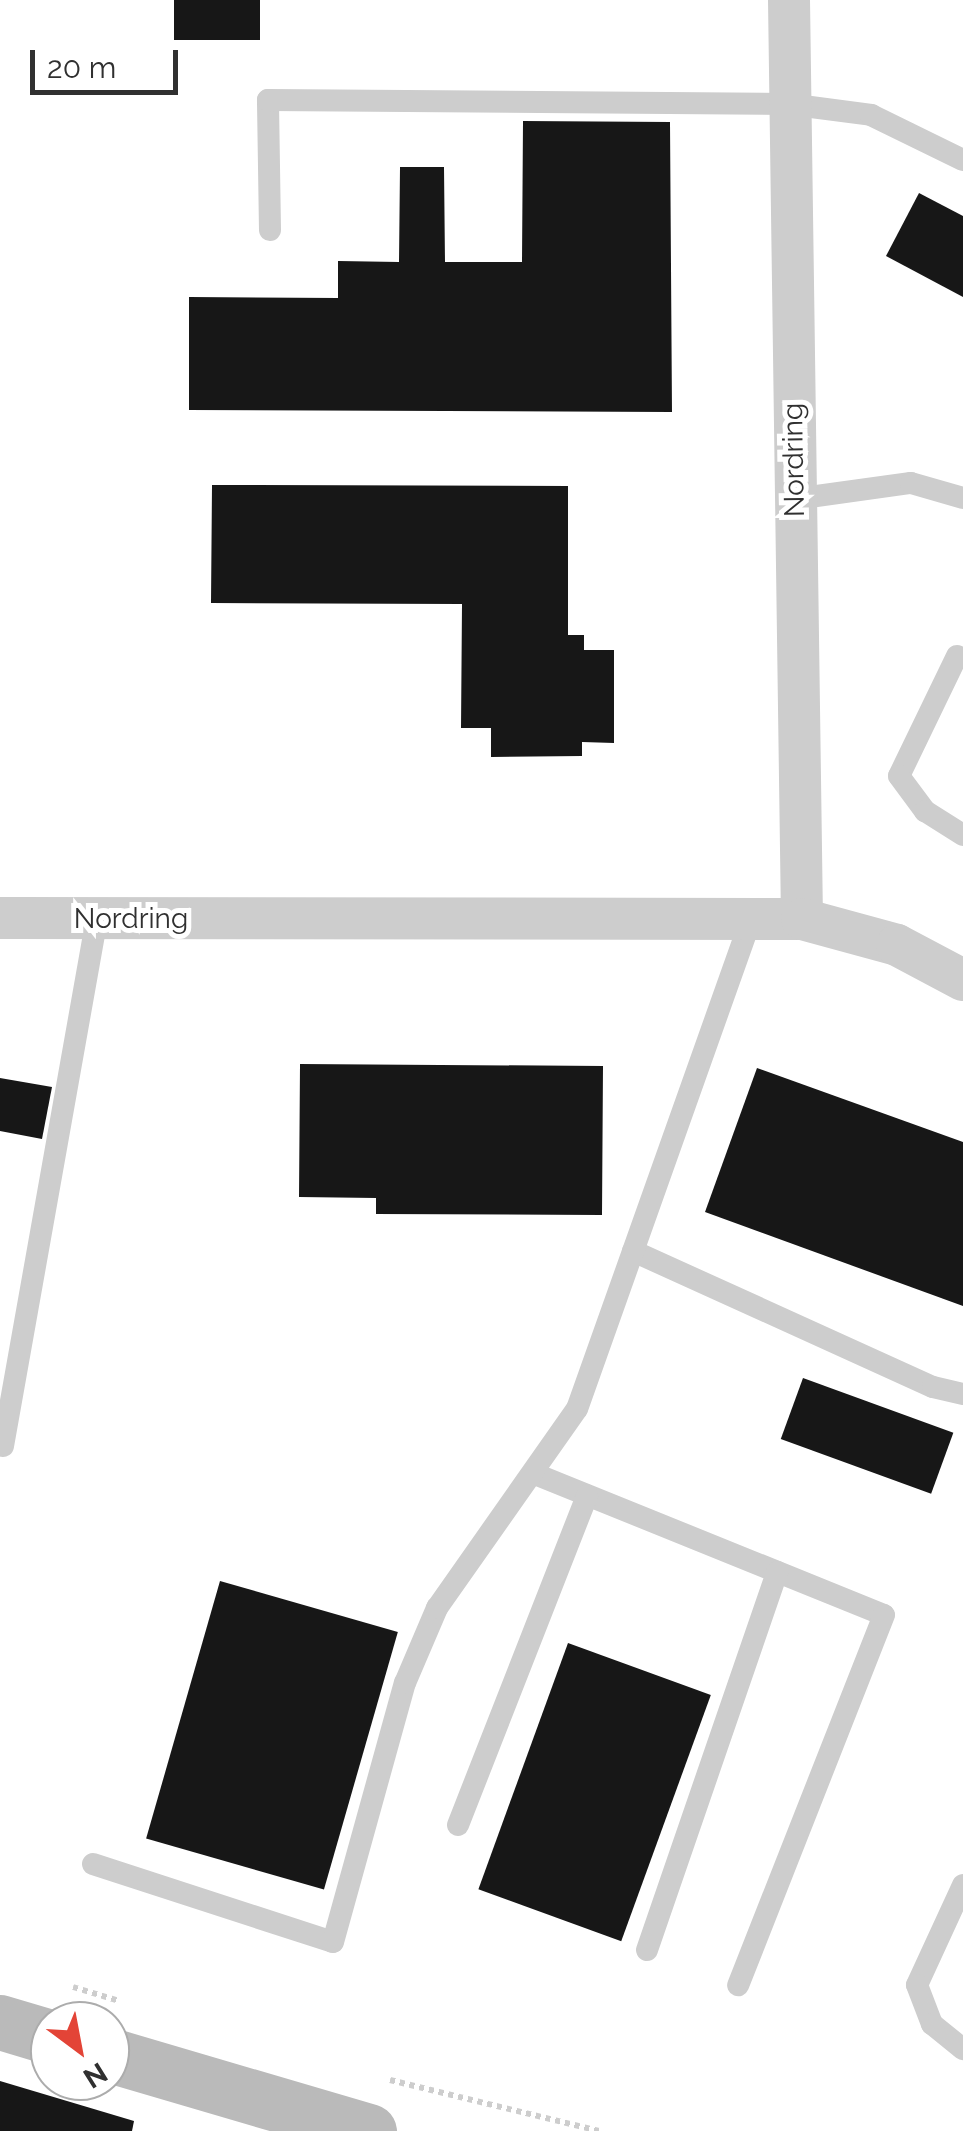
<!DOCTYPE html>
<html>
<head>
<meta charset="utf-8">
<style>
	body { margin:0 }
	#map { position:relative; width:963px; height:2131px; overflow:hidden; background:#fff; font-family:Raleway,sans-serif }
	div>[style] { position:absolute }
	.building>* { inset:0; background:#171717; transform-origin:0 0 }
	.path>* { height:6px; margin-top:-3px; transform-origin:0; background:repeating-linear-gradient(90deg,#cdcdcd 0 5px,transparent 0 10px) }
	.lane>* { height:22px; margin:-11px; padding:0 11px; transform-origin:11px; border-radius:11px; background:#cdcdcd }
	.street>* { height:42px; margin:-21px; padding:0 21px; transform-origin:21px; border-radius:21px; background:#cdcdcd }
	.secondary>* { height:55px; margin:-27.5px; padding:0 27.5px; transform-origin:27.5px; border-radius:27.5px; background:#bababa }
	span { translate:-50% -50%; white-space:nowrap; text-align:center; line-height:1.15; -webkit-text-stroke:10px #fff; paint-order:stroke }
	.street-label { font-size:28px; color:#303030 }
	.north { position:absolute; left:30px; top:2001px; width:100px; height:100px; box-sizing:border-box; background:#fff; border:2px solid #acacac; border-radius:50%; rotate:148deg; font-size:28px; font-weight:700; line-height:40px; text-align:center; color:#303030 }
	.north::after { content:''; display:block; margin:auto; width:35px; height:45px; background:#e34437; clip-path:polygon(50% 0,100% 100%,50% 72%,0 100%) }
	.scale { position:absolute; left:30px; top:50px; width:148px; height:45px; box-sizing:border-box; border:5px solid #303030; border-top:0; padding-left:12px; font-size:30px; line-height:35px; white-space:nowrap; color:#303030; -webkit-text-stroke:8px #fff; paint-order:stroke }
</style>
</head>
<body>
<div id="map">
	<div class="building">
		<div style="left:174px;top:0;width:86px;height:40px"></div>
		<div style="clip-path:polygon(523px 121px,670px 122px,672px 412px,189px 410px,189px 297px,338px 298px,338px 261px,399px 262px,400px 167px,444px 167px,445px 262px,522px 262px)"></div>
		<div style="clip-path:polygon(919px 193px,963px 216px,963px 297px,886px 256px)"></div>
		<div style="clip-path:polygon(212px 485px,568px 486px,568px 635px,584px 635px,584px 650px,614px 650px,614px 743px,582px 742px,582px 756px,491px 757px,491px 728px,461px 728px,462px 604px,211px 603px)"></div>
		<div style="clip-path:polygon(300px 1064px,603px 1066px,602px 1215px,376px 1214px,376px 1198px,299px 1197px)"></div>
		<div style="clip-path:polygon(757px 1068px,963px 1142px,963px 1306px,705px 1212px)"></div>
		<div style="clip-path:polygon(0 1078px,52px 1087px,42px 1139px,0 1131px)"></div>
		<div style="left:803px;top:1378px;width:160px;height:65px;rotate:20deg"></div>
		<div style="left:220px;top:1581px;width:185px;height:268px;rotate:16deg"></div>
		<div style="left:568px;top:1643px;width:152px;height:262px;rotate:20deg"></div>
		<div style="clip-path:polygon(0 2081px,134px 2121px,132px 2131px,0 2131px)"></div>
	</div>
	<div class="path">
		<div style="left:73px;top:1987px;width:48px;rotate:16.9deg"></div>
		<div style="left:390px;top:2080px;width:215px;rotate:13.7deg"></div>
	</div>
	<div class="lane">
		<div style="left:270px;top:230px;width:130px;rotate:-90.9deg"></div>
		<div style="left:268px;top:100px;width:520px;rotate:0.44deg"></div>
		<div style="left:788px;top:104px;width:84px;rotate:7.5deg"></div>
		<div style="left:871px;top:115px;width:102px;rotate:26.1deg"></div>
		<div style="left:795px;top:499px;width:117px;rotate:-7.9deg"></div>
		<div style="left:911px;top:483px;width:54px;rotate:16.1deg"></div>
		<div style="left:957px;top:656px;width:133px;rotate:115.8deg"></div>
		<div style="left:899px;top:776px;width:44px;rotate:53.4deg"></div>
		<div style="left:925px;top:811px;width:45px;rotate:32.3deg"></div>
		<div style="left:633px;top:1251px;width:329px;rotate:24.4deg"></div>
		<div style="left:933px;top:1387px;width:31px;rotate:13deg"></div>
		<div style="left:3px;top:1446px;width:536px;rotate:-79.91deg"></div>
		<div style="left:535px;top:1474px;width:376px;rotate:22deg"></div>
		<div style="left:884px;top:1615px;width:398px;rotate:111.5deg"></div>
		<div style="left:458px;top:1825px;width:354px;rotate:-68.6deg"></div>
		<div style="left:93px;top:1864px;width:252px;rotate:18deg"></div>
		<div style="left:333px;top:1942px;width:269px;rotate:-74.5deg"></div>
		<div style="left:405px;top:1683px;width:82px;rotate:-66.9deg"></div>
		<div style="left:437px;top:1608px;width:243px;rotate:-54.9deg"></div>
		<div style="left:577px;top:1409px;width:520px;rotate:-70.45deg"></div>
		<div style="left:963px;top:1885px;width:110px;rotate:114.7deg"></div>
		<div style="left:917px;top:1985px;width:42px;rotate:69deg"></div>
		<div style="left:932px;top:2024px;width:40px;rotate:39deg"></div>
		<div style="left:647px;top:1950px;width:400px;rotate:-71deg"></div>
	</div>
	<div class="street">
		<div style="left:789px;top:0;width:919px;rotate:89.19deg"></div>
		<div style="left:0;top:918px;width:802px;rotate:0.07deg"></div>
		<div style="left:802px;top:919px;width:98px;rotate:15.3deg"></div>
		<div style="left:897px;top:945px;width:75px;rotate:27.9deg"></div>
	</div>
	<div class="secondary">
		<div style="left:0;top:2022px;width:52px;rotate:16.7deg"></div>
		<div style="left:110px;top:2055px;width:270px;rotate:16.4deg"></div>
	</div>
	<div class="street-label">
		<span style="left:794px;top:460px;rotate:-91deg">Nordring</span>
		<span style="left:131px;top:919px">Nordring</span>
	</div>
	<div class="north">N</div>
	<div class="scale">20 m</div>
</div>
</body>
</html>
